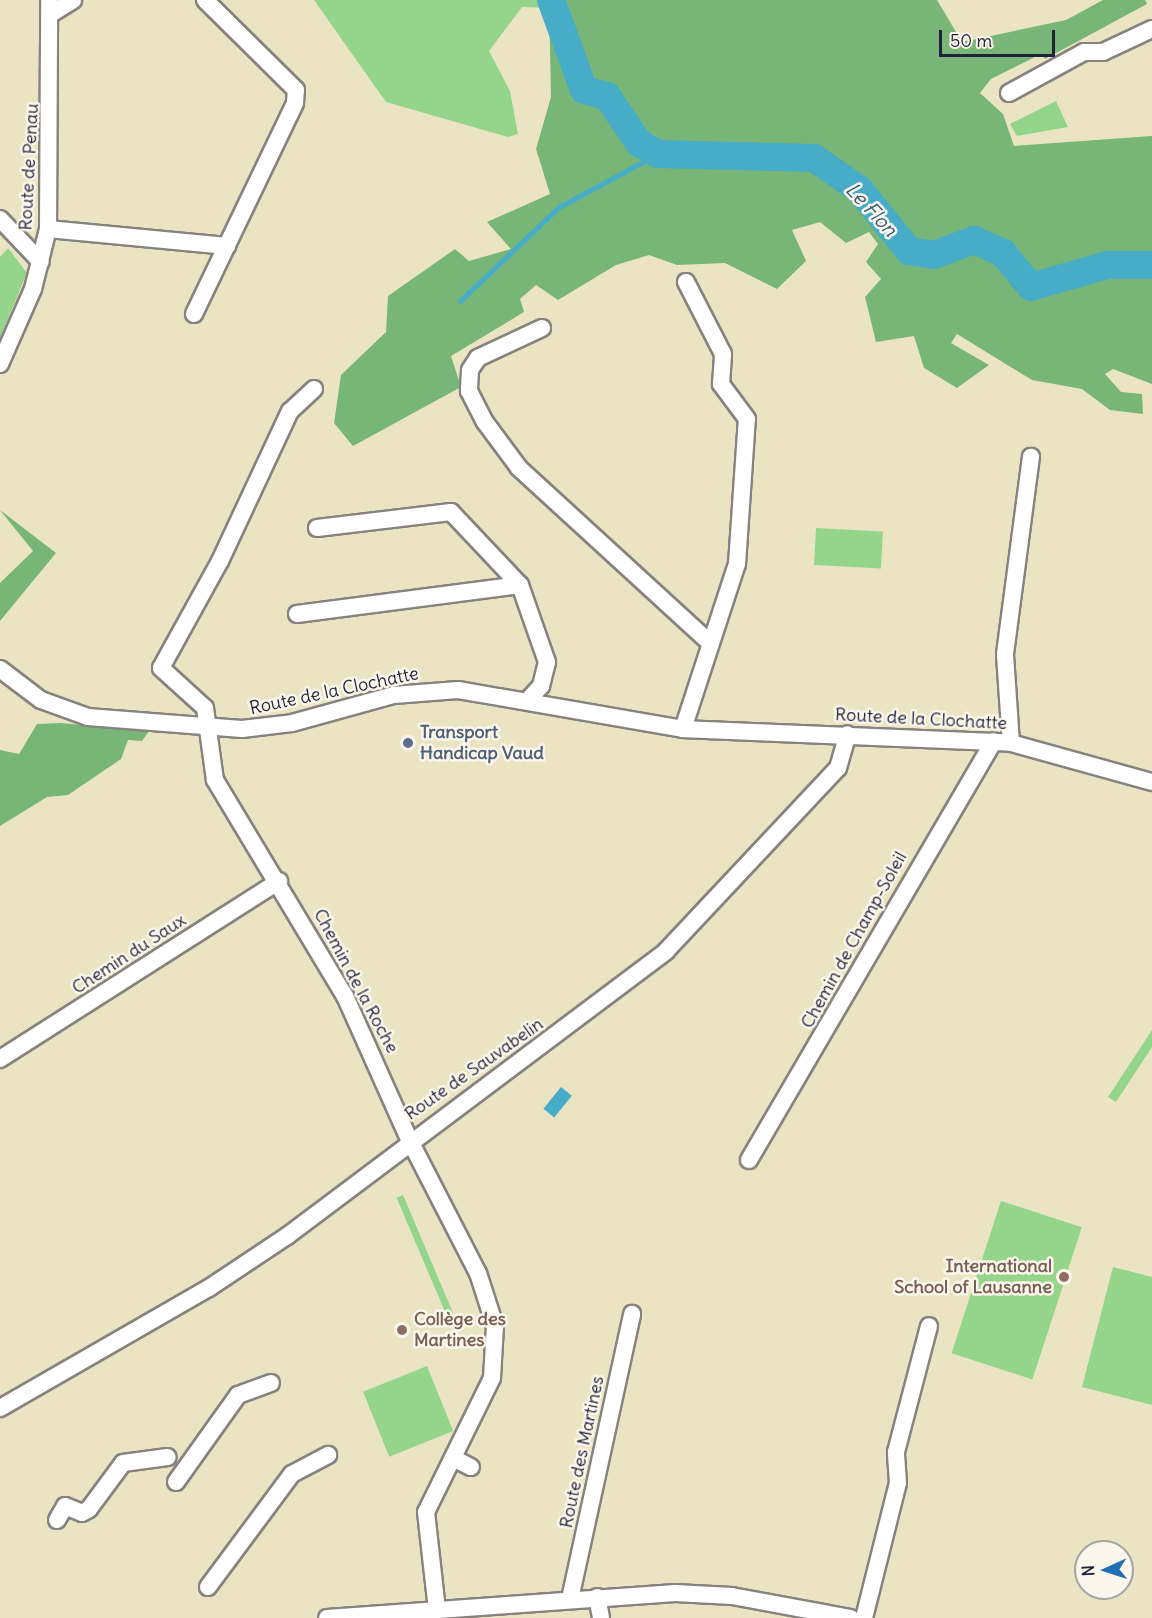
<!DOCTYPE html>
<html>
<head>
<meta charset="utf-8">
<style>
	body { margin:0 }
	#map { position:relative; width:1152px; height:1618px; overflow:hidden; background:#ebe4c3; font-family:Delius,sans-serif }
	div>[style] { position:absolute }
	.green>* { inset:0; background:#94d58b; transform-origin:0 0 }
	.forest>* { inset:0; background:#77b677 }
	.water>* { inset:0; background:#47acc7; transform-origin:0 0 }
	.stream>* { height:4.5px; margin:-2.25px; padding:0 2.25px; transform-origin:2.25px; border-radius:2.25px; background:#47acc7 }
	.river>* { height:28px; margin:-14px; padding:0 14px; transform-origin:14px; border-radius:14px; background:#47acc7 }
	.roads { filter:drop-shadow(2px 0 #86837f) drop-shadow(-2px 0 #86837f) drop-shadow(0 2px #86837f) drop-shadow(0 -2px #86837f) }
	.minor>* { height:16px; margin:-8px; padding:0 8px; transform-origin:8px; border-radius:8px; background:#fff }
	.dots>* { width:16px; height:16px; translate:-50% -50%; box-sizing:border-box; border:3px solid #fbf7ec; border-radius:50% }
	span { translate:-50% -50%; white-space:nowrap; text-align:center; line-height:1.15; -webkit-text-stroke:5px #fbf7ec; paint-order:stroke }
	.street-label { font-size:18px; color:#22223b }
	.service-label { font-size:18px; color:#4e5e75; font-weight:700 }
	.left { translate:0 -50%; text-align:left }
	.education-label { font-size:18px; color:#785e54; font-weight:700 }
	.right { translate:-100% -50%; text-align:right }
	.water-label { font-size:20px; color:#315973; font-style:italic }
	.north { position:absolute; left:1074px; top:1540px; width:60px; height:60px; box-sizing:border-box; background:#fbf7ec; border:2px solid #a4a2a5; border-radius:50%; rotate:267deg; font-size:16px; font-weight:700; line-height:24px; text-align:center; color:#22223b }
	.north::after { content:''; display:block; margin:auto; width:21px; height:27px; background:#1f6fb2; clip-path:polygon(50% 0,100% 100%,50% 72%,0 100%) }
	.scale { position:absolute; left:939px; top:30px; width:116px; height:27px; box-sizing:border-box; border:3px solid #22223b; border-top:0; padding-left:8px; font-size:18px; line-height:21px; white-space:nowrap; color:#22223b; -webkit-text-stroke:4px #fbf7ec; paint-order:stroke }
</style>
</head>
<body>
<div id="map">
	<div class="green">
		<div style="clip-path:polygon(314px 0,549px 0,549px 8px,522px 7px,489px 51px,510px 91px,518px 134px,508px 137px,386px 102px)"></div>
		<div style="clip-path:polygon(1056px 101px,1068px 127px,1017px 136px,1010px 124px)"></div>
		<div style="clip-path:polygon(8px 248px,27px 273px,0 338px,0 257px)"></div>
		<div style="left:816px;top:528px;width:67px;height:37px;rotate:3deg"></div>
		<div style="clip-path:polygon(1152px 1030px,1152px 1047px,1116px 1102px,1108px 1097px)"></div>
		<div style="left:403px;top:1195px;width:128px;height:7px;rotate:67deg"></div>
		<div style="left:1001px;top:1201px;width:85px;height:160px;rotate:18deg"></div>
		<div style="clip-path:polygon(1113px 1267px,1152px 1277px,1152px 1405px,1082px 1387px)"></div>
		<div style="left:427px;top:1366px;width:70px;height:69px;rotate:68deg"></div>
	</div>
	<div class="forest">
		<div style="clip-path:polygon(549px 0,937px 0,962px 42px,1066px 20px,1103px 0,1145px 0,1147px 4px,1045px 59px,1041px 54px,991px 79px,980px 93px,1003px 114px,1014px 146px,1152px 136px,1152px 384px,1113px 369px,1105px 374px,1121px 392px,1142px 394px,1143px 414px,1110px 410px,1082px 389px,1032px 380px,957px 334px,951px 343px,989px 365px,957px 388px,924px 368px,914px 336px,876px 342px,865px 297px,881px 279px,866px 262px,878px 244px,869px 232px,846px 243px,820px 222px,792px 230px,806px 261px,777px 289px,725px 263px,677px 265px,649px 255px,616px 265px,558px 300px,536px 285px,520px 299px,524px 312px,451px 356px,461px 387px,353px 446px,334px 423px,341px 375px,386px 332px,388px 296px,455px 249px,469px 261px,511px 249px,487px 222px,550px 194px,536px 149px,551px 97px)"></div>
		<div style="clip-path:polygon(0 510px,56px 553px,0 621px,0 583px,33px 551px)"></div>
		<div style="clip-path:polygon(61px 723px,149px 731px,142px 741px,128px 740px,121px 759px,68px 795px,47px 797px,0 826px,0 750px,19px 754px,37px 724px)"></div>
	</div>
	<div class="water">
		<div style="left:561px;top:1087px;width:14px;height:28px;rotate:39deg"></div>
	</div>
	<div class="stream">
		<div style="left:460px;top:301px;width:137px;rotate:-43.5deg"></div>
		<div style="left:559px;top:207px;width:112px;rotate:-28.2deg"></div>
	</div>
	<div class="river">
		<div style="left:551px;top:0;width:96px;rotate:69.9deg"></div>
		<div style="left:584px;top:90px;width:24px;rotate:15deg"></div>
		<div style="left:607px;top:96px;width:57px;rotate:55.8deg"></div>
		<div style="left:639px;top:143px;width:22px;rotate:30deg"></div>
		<div style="left:658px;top:154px;width:156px;rotate:1.5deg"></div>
		<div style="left:814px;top:158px;width:55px;rotate:34.6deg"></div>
		<div style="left:859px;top:189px;width:80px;rotate:51.1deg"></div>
		<div style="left:909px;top:251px;width:25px;rotate:9deg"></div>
		<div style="left:934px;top:255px;width:43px;rotate:-20.6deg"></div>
		<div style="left:974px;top:240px;width:32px;rotate:24deg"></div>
		<div style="left:1003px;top:253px;width:44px;rotate:50.5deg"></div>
		<div style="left:1031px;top:287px;width:79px;rotate:-16.1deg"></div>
		<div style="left:1107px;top:265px;width:45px"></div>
	</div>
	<div class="roads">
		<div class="minor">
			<div style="left:51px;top:14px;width:26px;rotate:-32deg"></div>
			<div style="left:1009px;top:93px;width:85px;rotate:-28.7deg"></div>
			<div style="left:1084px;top:52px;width:19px"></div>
			<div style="left:1103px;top:52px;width:54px;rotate:-25.1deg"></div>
			<div style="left:0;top:219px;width:59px;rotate:46.4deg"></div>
			<div style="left:48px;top:229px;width:180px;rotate:5.4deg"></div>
			<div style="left:194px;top:314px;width:234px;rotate:-64.4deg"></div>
			<div style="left:295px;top:103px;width:13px;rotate:-86deg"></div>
			<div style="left:296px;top:90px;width:128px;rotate:-135.3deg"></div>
			<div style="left:542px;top:328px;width:71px;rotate:154.9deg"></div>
			<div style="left:478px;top:358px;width:14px;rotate:124deg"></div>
			<div style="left:470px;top:370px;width:21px;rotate:93deg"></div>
			<div style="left:469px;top:391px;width:35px;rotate:63deg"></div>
			<div style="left:485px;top:422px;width:57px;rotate:53.5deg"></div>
			<div style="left:519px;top:468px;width:258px;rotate:42.5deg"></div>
			<div style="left:0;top:364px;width:82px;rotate:-66.3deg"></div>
			<div style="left:33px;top:289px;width:62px;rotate:-76deg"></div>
			<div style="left:48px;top:229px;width:229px;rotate:-89.7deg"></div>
			<div style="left:314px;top:389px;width:33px;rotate:137deg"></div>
			<div style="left:290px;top:411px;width:166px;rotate:115deg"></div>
			<div style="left:220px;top:561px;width:122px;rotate:118.9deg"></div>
			<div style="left:161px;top:668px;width:59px;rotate:42.3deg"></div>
			<div style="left:205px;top:708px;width:73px;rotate:82.1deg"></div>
			<div style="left:215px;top:780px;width:252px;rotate:59deg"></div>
			<div style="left:345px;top:996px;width:157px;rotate:65.9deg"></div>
			<div style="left:409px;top:1139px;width:151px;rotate:62.8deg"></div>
			<div style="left:478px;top:1273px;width:56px;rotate:72.2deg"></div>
			<div style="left:495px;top:1326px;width:52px;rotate:93.3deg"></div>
			<div style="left:492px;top:1378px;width:149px;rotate:116.2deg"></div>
			<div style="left:426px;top:1512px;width:99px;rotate:83.6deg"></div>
			<div style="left:317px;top:528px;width:135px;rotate:-6.8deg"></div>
			<div style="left:451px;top:512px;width:100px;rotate:46.6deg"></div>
			<div style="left:297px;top:614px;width:225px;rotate:-7.4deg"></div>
			<div style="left:520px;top:585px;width:82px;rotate:70.7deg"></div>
			<div style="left:547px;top:662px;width:25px;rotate:104deg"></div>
			<div style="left:541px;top:686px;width:21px;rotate:133deg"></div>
			<div style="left:0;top:669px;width:51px;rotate:37.1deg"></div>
			<div style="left:41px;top:700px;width:50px;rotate:19.9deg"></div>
			<div style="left:88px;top:717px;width:154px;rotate:4.5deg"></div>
			<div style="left:242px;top:729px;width:50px;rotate:-6.8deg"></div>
			<div style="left:292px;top:723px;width:106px;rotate:-15.4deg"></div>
			<div style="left:394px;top:695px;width:64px;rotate:-4.5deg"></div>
			<div style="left:458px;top:690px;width:228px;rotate:9.8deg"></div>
			<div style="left:683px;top:729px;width:328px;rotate:2.4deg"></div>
			<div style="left:1011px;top:743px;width:146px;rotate:15.5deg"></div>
			<div style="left:683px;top:729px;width:174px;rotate:-71.9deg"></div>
			<div style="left:737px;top:564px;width:145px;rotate:-86.1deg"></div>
			<div style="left:747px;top:419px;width:44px;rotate:-126.6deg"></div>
			<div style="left:721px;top:384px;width:30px;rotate:-86deg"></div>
			<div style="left:723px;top:354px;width:81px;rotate:-117.2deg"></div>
			<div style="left:1011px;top:743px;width:89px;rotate:-93.9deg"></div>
			<div style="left:1005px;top:654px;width:199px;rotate:-82.5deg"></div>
			<div style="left:0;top:1059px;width:331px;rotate:-32.5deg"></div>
			<div style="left:749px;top:1160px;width:485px;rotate:-59.7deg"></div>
			<div style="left:0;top:1408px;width:241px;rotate:-29.9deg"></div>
			<div style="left:209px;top:1288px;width:94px;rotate:-33.7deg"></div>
			<div style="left:287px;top:1236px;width:474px;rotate:-36.9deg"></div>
			<div style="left:666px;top:951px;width:251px;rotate:-46.8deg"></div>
			<div style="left:838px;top:768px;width:35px;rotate:-74deg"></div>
			<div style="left:453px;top:1458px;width:20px;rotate:27deg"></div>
			<div style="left:176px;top:1482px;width:107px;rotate:-54.5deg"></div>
			<div style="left:238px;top:1395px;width:35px;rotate:-20deg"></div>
			<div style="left:57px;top:1520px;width:16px;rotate:-60deg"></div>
			<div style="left:65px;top:1506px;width:18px;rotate:22deg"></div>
			<div style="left:82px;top:1513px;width:8px;rotate:-30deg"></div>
			<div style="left:89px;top:1509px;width:57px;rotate:-53.5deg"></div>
			<div style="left:123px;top:1463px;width:45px;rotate:-7.6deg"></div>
			<div style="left:208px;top:1587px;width:141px;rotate:-53.4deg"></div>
			<div style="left:292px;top:1474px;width:41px;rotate:-27.8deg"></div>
			<div style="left:597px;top:1597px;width:21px;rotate:79deg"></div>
			<div style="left:570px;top:1599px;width:292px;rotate:-77.7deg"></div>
			<div style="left:327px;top:1618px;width:349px;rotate:-4.1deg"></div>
			<div style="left:675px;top:1593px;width:57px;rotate:3deg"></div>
			<div style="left:732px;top:1596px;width:121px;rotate:10.5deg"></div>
			<div style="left:864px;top:1618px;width:139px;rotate:-75.9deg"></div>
			<div style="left:898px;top:1483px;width:31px;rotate:-94deg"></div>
			<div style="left:896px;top:1452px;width:130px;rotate:-75.3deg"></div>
		</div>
	</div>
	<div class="dots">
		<div style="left:408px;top:743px;background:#5c6f8a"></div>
		<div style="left:1064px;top:1277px;background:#8d6e63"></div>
		<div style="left:402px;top:1330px;background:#8d6e63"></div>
	</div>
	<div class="street-label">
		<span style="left:29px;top:167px;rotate:-87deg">Route de Penau</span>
		<span style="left:334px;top:691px;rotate:-12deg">Route de la Clochatte</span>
		<span style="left:921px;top:719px;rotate:3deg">Route de la Clochatte</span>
		<span style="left:854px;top:940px;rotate:-61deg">Chemin de Champ-Soleil</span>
		<span style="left:129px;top:954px;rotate:-33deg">Chemin du Saux</span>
		<span style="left:356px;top:981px;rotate:62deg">Chemin de la Roche</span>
		<span style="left:474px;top:1069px;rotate:-35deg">Route de Sauvabelin</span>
		<span style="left:582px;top:1452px;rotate:-78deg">Route des Martines</span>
	</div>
	<div class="service-label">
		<span class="left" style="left:420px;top:743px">Transport<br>Handicap Vaud</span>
	</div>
	<div class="education-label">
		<span class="right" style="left:1052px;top:1277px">International<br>School of Lausanne</span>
		<span class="left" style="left:414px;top:1330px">Collège des<br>Martines</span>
	</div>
	<div class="water-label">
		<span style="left:872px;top:209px;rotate:47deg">Le Flon</span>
	</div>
	<div class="north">N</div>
	<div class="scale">50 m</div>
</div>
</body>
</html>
